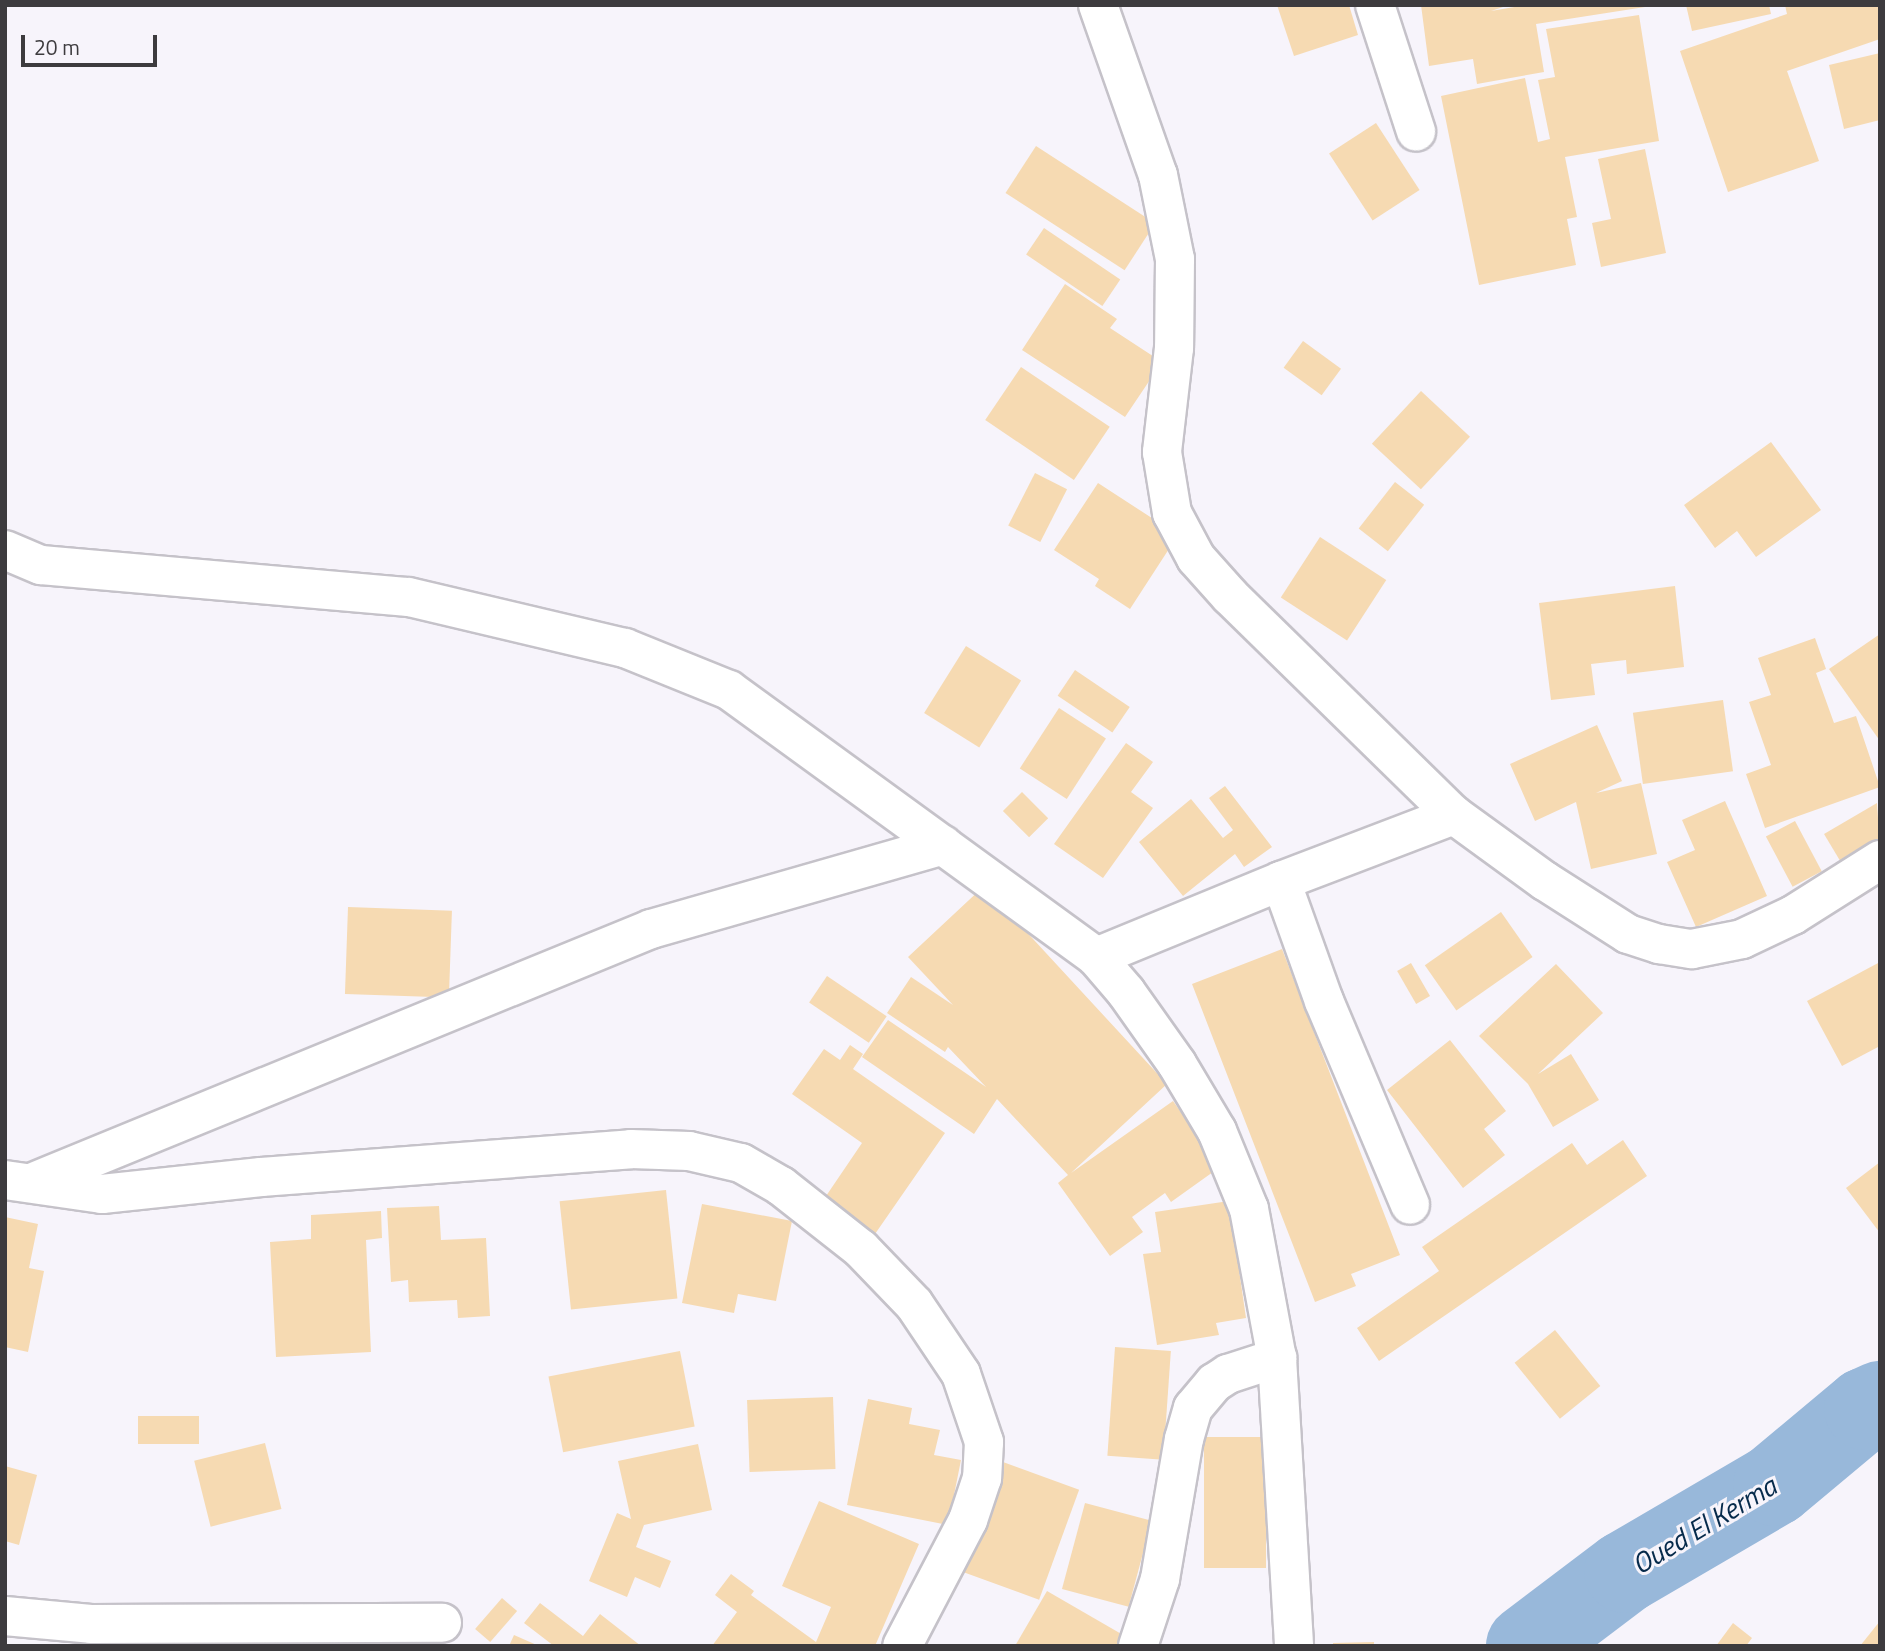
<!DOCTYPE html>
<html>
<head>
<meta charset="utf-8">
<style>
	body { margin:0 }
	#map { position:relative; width:1885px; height:1651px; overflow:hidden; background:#f7f4fb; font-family:"Titillium Web",sans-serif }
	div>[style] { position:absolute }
	.river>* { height:82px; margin:-41px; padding:0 41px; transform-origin:41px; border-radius:41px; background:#98b8da }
	.building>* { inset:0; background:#f6dab2; transform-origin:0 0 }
	.roads { filter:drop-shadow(2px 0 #c5c2c9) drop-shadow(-2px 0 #c5c2c9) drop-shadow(0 2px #c5c2c9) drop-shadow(0 -2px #c5c2c9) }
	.minor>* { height:38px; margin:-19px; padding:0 19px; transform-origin:19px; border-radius:19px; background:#fff }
	.tertiary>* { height:38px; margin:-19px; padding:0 19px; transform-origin:19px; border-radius:19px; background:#fff }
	span { translate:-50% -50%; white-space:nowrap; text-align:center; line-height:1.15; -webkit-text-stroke:6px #f7f4fb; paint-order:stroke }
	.water-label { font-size:28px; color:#062a4b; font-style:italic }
	.frame { position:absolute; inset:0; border:7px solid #3d3b3e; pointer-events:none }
	.scale { position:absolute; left:21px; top:35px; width:136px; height:32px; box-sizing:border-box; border:4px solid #3d3b3e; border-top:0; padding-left:9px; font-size:21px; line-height:24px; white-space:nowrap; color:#3d3b3e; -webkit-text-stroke:5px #f7f4fb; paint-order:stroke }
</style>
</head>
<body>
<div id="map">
	<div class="river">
		<div style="left:1527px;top:1646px;width:123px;rotate:-37.1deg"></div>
		<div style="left:1625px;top:1572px;width:173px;rotate:-30.3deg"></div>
		<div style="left:1774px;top:1485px;width:119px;rotate:-39.9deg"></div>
		<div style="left:1865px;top:1409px;width:17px;rotate:-25deg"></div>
	</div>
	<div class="building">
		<div style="clip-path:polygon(1277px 5px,1349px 5px,1358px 35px,1294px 56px)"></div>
		<div style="clip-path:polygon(1421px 5px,1509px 5px,1491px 11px,1526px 5px,1645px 7px,1536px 24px,1544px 72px,1477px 84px,1473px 59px,1429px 66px)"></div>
		<div style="clip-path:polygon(1686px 5px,1769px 5px,1771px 14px,1692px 31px)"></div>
		<div style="clip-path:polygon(1785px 5px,1880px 5px,1880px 39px,1787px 71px,1819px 161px,1728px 192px,1680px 51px,1787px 14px)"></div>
		<div style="clip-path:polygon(1639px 15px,1659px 141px,1565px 157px,1577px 217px,1567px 219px,1576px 265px,1479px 285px,1441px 96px,1525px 78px,1538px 142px,1550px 139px,1538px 80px,1555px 77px,1546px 29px)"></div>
		<div style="clip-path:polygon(1880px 53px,1880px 120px,1844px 129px,1829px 65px)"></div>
		<div style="left:1376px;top:123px;width:80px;height:56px;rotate:57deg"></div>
		<div style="left:1036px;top:146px;width:142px;height:56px;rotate:33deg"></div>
		<div style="clip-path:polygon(1645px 149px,1666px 253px,1601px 267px,1592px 223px,1611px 219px,1598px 159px)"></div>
		<div style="left:1044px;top:228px;width:92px;height:32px;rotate:34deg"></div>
		<div style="clip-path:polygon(1065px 284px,1117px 319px,1110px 328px,1162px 362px,1125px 417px,1022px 350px)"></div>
		<div style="left:1303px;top:341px;width:47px;height:33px;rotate:36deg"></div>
		<div style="left:1021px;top:367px;width:107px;height:64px;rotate:34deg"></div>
		<div style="left:1421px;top:391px;width:67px;height:72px;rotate:43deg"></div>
		<div style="clip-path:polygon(1771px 442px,1821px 510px,1756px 557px,1737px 531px,1715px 548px,1684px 505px)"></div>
		<div style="left:1035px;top:473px;width:36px;height:59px;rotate:27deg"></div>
		<div style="left:1395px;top:482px;width:37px;height:59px;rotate:38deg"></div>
		<div style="clip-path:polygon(1098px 483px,1178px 535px,1130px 609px,1095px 586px,1099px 579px,1054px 550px)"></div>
		<div style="left:1320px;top:537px;width:79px;height:72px;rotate:33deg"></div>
		<div style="clip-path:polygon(1675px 586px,1684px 667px,1627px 674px,1626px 660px,1591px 664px,1595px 695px,1551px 700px,1539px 603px)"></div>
		<div style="clip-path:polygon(1880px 634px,1880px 741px,1829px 669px)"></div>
		<div style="clip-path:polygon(1815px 638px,1826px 669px,1816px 673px,1834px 723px,1856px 716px,1880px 787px,1765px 828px,1746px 774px,1771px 765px,1749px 702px,1771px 695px,1758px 658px)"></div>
		<div style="left:966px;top:646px;width:65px;height:79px;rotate:32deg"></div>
		<div style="left:1075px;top:670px;width:66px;height:31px;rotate:34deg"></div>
		<div style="left:1723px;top:700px;width:72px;height:91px;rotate:82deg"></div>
		<div style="left:1059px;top:708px;width:56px;height:72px;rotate:33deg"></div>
		<div style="clip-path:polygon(1597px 725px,1622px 781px,1596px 793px,1641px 783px,1657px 854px,1591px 869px,1576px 802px,1535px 821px,1510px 764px)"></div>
		<div style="clip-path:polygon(1126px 743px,1153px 762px,1131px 792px,1153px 808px,1103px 878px,1054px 844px)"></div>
		<div style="clip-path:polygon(1225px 786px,1272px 847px,1244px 867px,1235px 854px,1183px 896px,1139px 842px,1191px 799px,1223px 838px,1233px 830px,1209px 798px)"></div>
		<div style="left:1022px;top:792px;width:37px;height:27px;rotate:45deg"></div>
		<div style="clip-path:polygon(1725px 801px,1767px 896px,1696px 927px,1667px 862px,1695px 850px,1682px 820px)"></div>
		<div style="clip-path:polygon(1877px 803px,1880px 848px,1845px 869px,1824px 834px)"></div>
		<div style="left:1795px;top:821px;width:57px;height:33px;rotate:62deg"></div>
		<div style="clip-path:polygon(984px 886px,1167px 1084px,1071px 1173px,1173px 1101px,1220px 1167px,1171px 1202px,1165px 1193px,1132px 1217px,1143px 1232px,1110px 1256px,1058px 1183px,1068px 1175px,997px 1099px,974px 1134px,862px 1057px,888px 1020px,986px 1087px,948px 1047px,945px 1052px,887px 1013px,911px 977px,953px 1005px,908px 957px)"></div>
		<div style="left:348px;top:907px;width:104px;height:87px;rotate:2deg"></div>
		<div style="left:1501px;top:912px;width:55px;height:93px;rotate:55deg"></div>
		<div style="clip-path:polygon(1282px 949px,1400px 1255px,1351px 1274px,1356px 1286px,1315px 1302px,1192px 984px)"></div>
		<div style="clip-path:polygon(1880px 962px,1880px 1046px,1842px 1066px,1807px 1001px)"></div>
		<div style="left:1411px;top:963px;width:38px;height:16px;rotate:60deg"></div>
		<div style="clip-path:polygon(1556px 964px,1603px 1013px,1538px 1074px,1571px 1054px,1599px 1100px,1553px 1127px,1528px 1084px,1479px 1036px)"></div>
		<div style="left:827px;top:976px;width:72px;height:32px;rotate:34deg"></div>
		<div style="clip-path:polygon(1450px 1040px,1506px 1111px,1484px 1129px,1505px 1155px,1463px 1188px,1387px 1090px)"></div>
		<div style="clip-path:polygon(850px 1045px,863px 1054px,853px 1069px,945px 1133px,875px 1234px,824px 1199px,862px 1143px,792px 1094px,824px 1049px,840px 1060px)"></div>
		<div style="clip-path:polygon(1623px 1140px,1647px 1176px,1379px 1361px,1357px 1328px,1439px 1271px,1422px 1247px,1572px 1143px,1587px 1165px)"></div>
		<div style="clip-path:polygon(1880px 1162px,1880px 1233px,1846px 1188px)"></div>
		<div style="left:666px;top:1190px;width:109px;height:107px;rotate:84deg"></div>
		<div style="clip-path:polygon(1229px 1201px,1246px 1318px,1216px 1323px,1219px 1335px,1157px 1345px,1143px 1254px,1161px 1252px,1155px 1212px)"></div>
		<div style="clip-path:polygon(702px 1204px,792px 1221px,776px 1301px,738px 1294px,734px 1313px,682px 1303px)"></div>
		<div style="clip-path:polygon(439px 1206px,441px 1240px,486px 1238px,490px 1316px,458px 1318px,457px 1300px,409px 1302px,408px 1280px,391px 1282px,387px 1208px)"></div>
		<div style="clip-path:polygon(381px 1211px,382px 1238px,366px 1240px,371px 1352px,276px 1357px,270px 1242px,311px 1239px,311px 1215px)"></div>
		<div style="clip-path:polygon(5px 1217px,38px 1224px,29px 1268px,44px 1271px,28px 1352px,5px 1347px)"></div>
		<div style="left:1555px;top:1330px;width:72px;height:52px;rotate:51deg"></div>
		<div style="left:1115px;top:1347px;width:56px;height:109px;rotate:4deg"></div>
		<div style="left:680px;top:1351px;width:77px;height:134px;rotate:79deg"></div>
		<div style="left:833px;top:1397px;width:72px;height:86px;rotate:88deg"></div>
		<div style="clip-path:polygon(868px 1399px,912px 1408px,909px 1424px,940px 1430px,934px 1455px,961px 1460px,948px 1525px,847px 1505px)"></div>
		<div style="left:199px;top:1416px;width:28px;height:61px;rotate:90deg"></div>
		<div style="left:1204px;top:1437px;width:62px;height:131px"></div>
		<div style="left:265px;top:1443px;width:68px;height:73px;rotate:76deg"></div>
		<div style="clip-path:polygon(698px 1444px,712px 1510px,644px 1525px,636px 1547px,671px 1561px,660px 1588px,635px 1577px,627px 1597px,589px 1581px,617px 1513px,631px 1519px,618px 1461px)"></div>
		<div style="left:1003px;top:1462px;width:81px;height:117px;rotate:20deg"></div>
		<div style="clip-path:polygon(5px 1466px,37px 1475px,19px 1545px,5px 1541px)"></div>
		<div style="clip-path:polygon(819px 1501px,919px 1544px,875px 1646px,712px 1646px,737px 1612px,715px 1595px,731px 1574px,754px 1591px,751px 1595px,816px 1642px,831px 1607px,782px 1586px)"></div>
		<div style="left:1085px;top:1503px;width:69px;height:89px;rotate:15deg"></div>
		<div style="clip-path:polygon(1047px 1591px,1130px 1639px,1126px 1646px,1015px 1646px)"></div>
		<div style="left:502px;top:1598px;width:20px;height:41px;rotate:41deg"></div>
		<div style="clip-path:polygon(540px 1603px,583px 1636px,600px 1614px,641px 1646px,554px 1646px,524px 1623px)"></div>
		<div style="clip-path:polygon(1880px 1621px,1880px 1646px,1860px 1646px)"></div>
		<div style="clip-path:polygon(1733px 1623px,1752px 1638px,1746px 1646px,1716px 1646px)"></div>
		<div style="clip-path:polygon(514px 1635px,539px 1646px,509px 1646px)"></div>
		<div style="left:375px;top:1638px;width:8px;height:50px;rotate:90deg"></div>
		<div style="clip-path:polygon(1374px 1642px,1374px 1646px,1333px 1646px,1333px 1643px)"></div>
	</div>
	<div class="roads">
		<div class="minor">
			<div style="left:1098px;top:5px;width:180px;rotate:70.6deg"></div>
			<div style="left:1158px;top:175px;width:86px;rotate:78.6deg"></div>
			<div style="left:1175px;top:259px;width:89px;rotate:90.6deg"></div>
			<div style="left:1174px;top:348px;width:105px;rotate:96.6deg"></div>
			<div style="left:1162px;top:452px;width:62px;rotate:80.7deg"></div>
			<div style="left:1172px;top:513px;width:51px;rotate:61.9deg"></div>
			<div style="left:1196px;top:558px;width:51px;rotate:48.2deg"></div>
			<div style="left:1230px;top:596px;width:313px;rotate:44.4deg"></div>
			<div style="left:1454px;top:815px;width:112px;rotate:36deg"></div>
			<div style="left:1545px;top:881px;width:98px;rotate:32.6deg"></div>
			<div style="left:1628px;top:934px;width:33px;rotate:18deg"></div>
			<div style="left:1659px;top:944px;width:33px;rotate:9deg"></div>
			<div style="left:1692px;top:949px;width:51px;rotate:-11.3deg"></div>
			<div style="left:1742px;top:939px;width:56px;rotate:-25.2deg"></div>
			<div style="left:1793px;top:915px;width:103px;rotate:-32.3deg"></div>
			<div style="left:1375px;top:5px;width:133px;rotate:72deg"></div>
			<div style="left:1281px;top:881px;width:127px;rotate:70.3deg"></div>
			<div style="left:1324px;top:1001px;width:221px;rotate:67.1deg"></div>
			<div style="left:1096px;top:957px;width:200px;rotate:-22.3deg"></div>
			<div style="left:1281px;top:881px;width:185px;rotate:-20.9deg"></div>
			<div style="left:5px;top:1180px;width:98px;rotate:8.2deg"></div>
			<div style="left:102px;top:1194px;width:160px;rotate:-6.1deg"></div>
			<div style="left:261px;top:1177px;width:371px;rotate:-4.3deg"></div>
			<div style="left:631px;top:1149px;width:58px;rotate:2deg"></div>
			<div style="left:689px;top:1151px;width:53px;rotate:13deg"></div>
			<div style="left:741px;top:1163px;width:46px;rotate:29.9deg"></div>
			<div style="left:781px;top:1186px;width:102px;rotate:38.2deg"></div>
			<div style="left:861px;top:1249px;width:76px;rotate:46.1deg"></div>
			<div style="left:914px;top:1304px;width:84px;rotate:56.1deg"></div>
			<div style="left:961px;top:1374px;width:72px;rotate:71.3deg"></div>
			<div style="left:984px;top:1442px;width:36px;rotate:93deg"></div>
			<div style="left:982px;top:1478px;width:44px;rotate:108.4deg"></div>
			<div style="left:968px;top:1520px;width:142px;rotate:117.6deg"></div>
			<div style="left:31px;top:1183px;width:670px;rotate:-22.28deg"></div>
			<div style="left:651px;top:929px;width:304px;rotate:-16deg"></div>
			<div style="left:5px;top:1616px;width:86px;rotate:5.3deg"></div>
			<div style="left:91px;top:1624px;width:351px;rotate:-0.2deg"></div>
			<div style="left:1138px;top:1646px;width:71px;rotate:-71.8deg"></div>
			<div style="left:1160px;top:1579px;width:142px;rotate:-80.3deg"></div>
			<div style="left:1184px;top:1439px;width:32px;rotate:-74deg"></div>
			<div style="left:1193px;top:1408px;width:33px;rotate:-50deg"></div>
			<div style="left:1214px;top:1383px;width:17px;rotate:-33deg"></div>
			<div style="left:1228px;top:1374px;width:52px;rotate:-18.1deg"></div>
		</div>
		<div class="tertiary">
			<div style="left:5px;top:550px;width:39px;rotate:23deg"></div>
			<div style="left:41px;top:565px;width:369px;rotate:5deg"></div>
			<div style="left:409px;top:597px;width:222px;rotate:13.3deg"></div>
			<div style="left:625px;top:648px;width:112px;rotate:22deg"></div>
			<div style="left:729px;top:690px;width:454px;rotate:36deg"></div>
			<div style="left:1096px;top:957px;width:46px;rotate:49.4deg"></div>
			<div style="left:1126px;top:992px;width:88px;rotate:54.7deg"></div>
			<div style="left:1177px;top:1064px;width:78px;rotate:59.2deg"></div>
			<div style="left:1217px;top:1131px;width:84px;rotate:67.7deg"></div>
			<div style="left:1249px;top:1209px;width:152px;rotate:79.4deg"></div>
			<div style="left:1277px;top:1358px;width:289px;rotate:86.6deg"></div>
		</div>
	</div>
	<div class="water-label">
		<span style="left:1704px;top:1525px;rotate:-31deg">Oued El Kerma</span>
	</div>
	<div class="frame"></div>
	<div class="scale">20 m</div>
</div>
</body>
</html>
